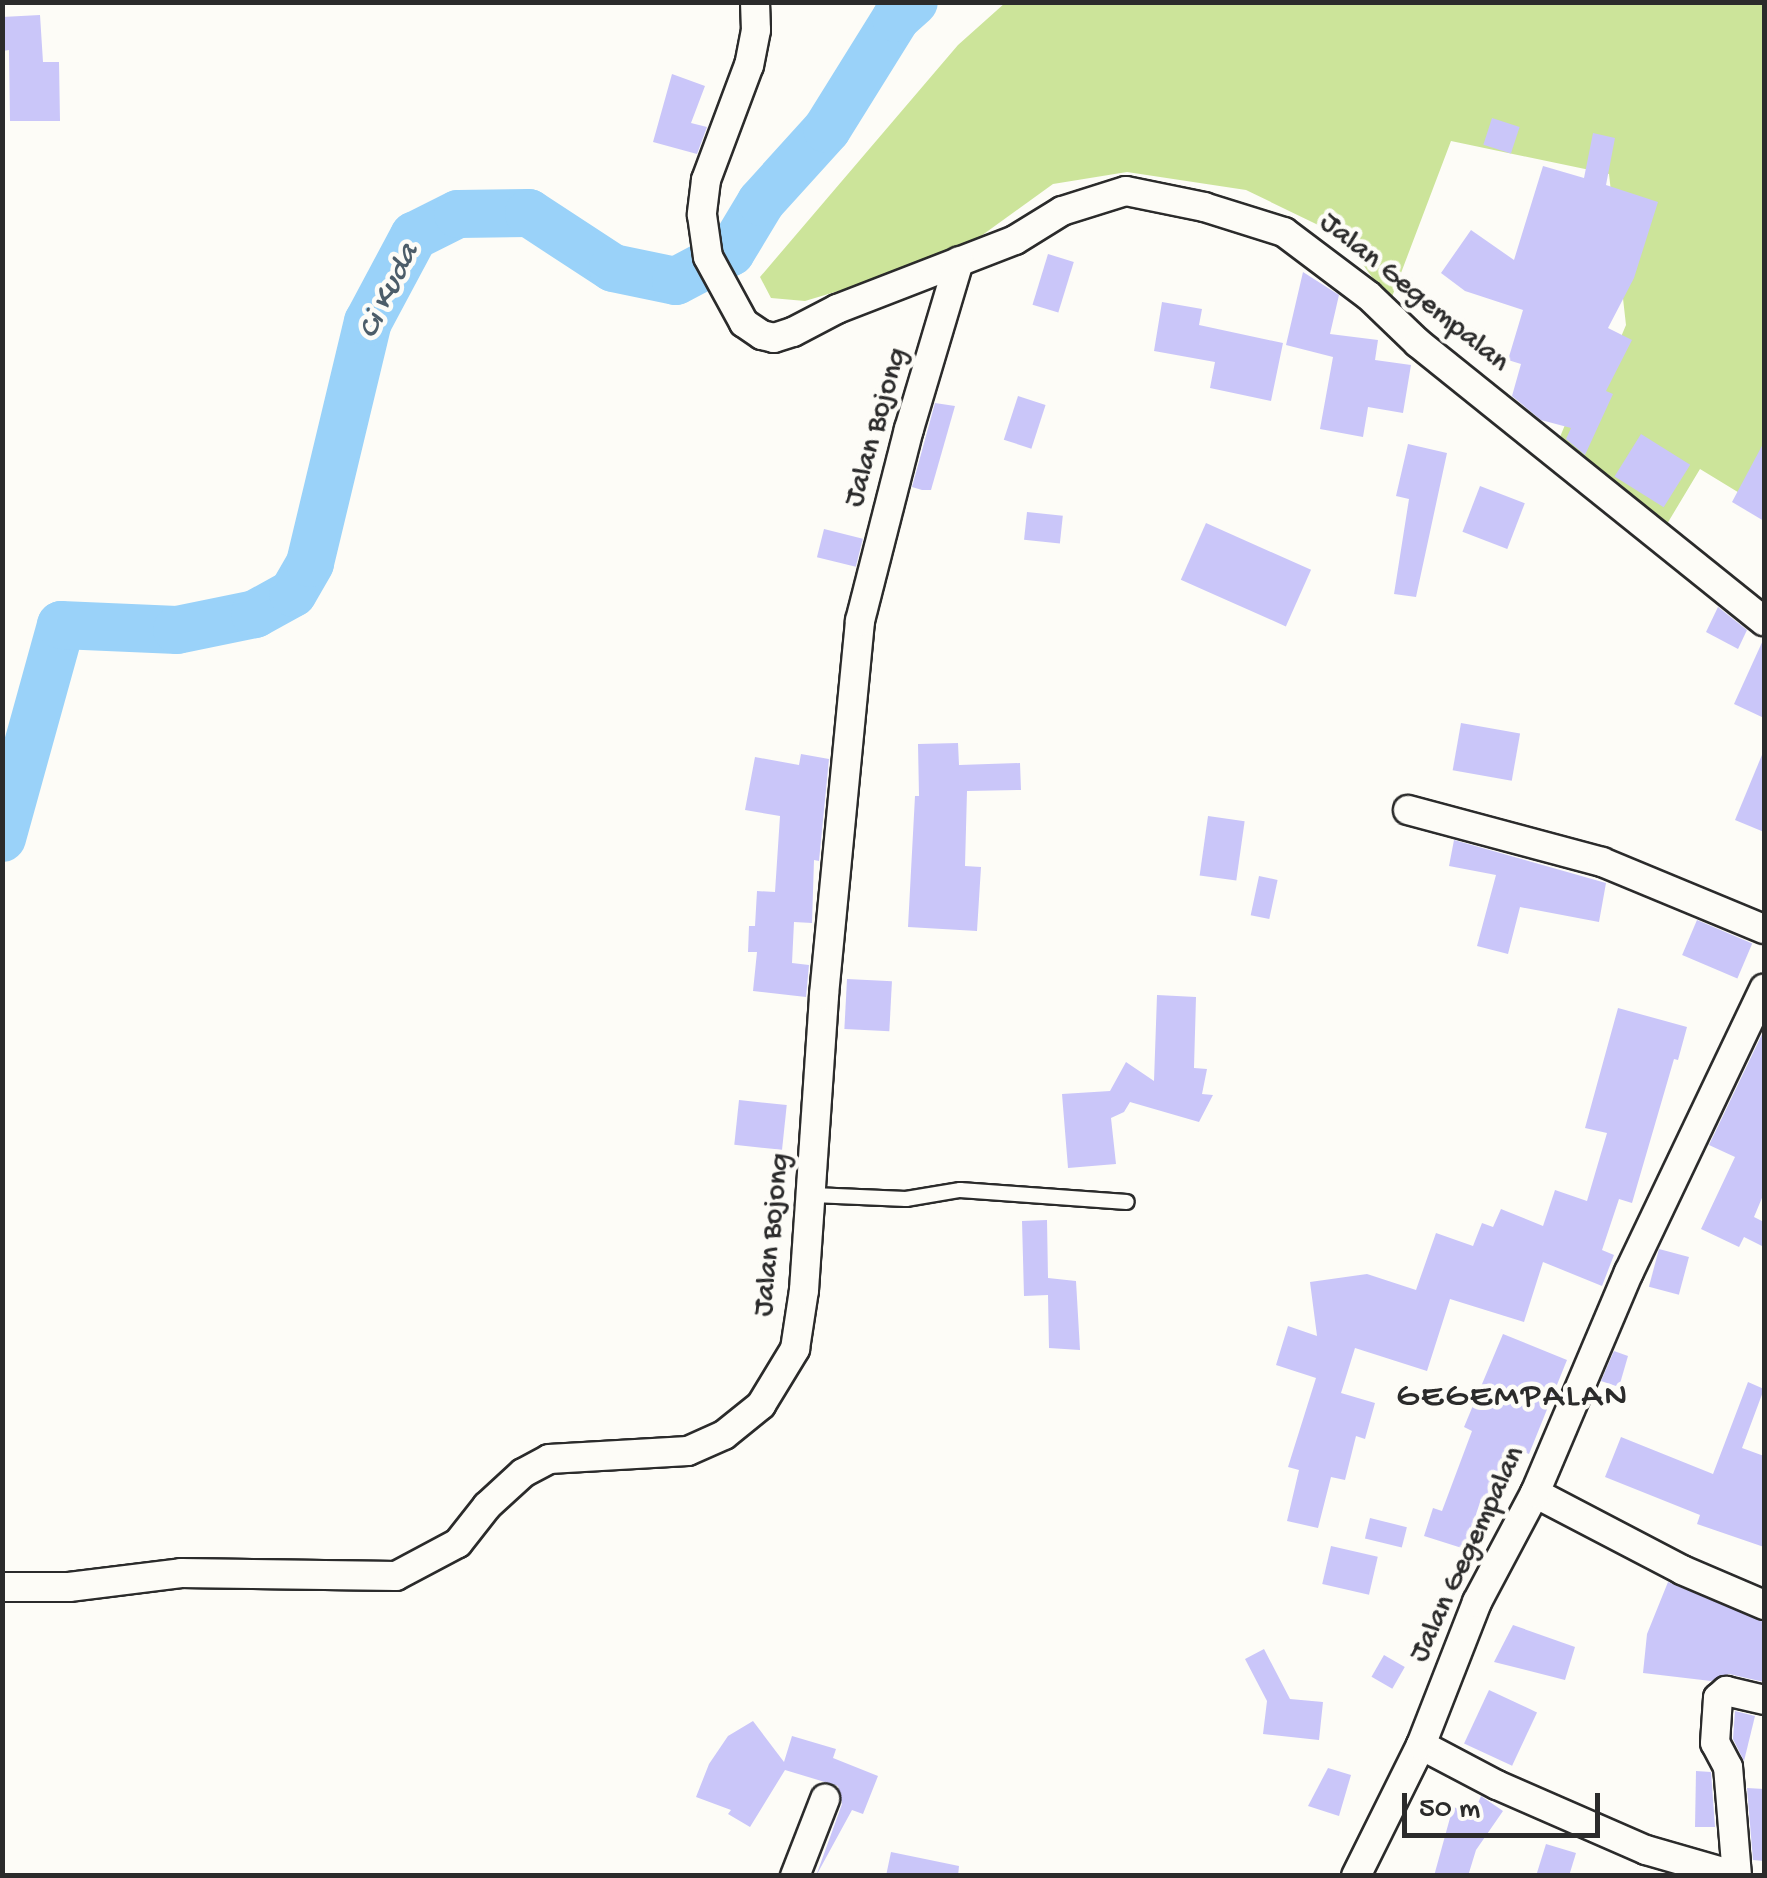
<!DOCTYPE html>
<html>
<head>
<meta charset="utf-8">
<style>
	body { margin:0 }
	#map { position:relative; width:1767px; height:1878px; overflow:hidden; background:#fdfcf7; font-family:"Gochi Hand",sans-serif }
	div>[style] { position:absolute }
	.green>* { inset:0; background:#cce49a }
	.river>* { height:48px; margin:-24px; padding:0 24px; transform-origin:24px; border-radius:24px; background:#9ad2f9 }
	.building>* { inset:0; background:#cac6f9; transform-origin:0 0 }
	.roads { filter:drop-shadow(2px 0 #2b2b2b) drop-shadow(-2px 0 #2b2b2b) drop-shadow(0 2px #2b2b2b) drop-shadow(0 -2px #2b2b2b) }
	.lane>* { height:14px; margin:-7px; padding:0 7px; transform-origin:7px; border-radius:7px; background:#fdfcf7 }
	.street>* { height:28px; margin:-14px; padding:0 14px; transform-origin:14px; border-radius:14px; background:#fdfcf7 }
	span { translate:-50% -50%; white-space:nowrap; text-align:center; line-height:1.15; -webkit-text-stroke:9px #fdfcf7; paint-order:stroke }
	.street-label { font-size:30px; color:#2b2b2b }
	.water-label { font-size:32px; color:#4c5d69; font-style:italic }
	.quarter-label { font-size:35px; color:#2b2b2b; letter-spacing:2.5px }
	.frame { position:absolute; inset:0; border:5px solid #2b2b2b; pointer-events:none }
	.scale { position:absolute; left:1402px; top:1793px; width:198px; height:45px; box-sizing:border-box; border:5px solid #2b2b2b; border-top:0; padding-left:12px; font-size:30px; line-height:35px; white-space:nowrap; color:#2b2b2b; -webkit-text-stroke:8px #fdfcf7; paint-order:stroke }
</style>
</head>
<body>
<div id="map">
	<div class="green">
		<div style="clip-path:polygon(1005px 3px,1764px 3px,1764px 508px,1700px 469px,1667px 524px,1560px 437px,1590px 364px,1607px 370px,1626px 325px,1609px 174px,1451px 141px,1390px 302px,1343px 237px,1246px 190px,1127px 172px,1053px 184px,963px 249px,865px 283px,805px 301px,771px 298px,760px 277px,958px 45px)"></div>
	</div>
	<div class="river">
		<div style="left:2px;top:838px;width:221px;rotate:-74.5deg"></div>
		<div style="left:61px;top:625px;width:116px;rotate:2.5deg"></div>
		<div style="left:177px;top:630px;width:80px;rotate:-11.6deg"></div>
		<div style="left:255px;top:614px;width:43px;rotate:-28.9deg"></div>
		<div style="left:293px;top:593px;width:34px;rotate:-60deg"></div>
		<div style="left:310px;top:563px;width:248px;rotate:-76.5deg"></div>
		<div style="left:368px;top:322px;width:98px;rotate:-61.9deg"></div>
		<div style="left:414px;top:236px;width:49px;rotate:-26.6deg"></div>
		<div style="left:458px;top:214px;width:71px;rotate:-0.8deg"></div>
		<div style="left:529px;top:213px;width:100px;rotate:33.2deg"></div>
		<div style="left:613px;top:268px;width:64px;rotate:11.7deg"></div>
		<div style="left:676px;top:281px;width:62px;rotate:-27.8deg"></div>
		<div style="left:731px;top:252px;width:58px;rotate:-59deg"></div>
		<div style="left:761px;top:202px;width:98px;rotate:-47.9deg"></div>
		<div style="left:827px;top:129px;width:131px;rotate:-58.1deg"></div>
		<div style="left:896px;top:18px;width:24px;rotate:-42deg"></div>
	</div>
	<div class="building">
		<div style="clip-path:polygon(40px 15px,43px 62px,59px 62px,60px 121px,10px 121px,9px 50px,3px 51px,2px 17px)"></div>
		<div style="clip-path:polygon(672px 74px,705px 86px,691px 123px,707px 127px,697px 154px,653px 142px)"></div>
		<div style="left:1492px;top:118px;width:29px;height:28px;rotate:18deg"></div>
		<div style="clip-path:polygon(1593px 133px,1615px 138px,1606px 185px,1658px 202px,1634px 278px,1608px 328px,1632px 340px,1606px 391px,1613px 394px,1585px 455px,1566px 439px,1571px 428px,1541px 420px,1512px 396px,1521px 364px,1508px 360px,1523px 310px,1465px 291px,1441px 273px,1471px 230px,1514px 260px,1543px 166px,1584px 178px)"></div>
		<div style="left:1048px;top:254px;width:27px;height:53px;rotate:17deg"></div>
		<div style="clip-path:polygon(1303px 272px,1339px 295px,1330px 334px,1378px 340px,1375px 360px,1411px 365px,1403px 413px,1368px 407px,1363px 437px,1320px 429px,1333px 357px,1286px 345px)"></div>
		<div style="clip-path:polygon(1162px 302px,1202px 309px,1199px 325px,1283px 343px,1271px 401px,1210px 388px,1215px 362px,1154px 351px)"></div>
		<div style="left:1018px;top:396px;width:29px;height:46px;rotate:18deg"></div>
		<div style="clip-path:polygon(935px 403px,955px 406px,931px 490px,922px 490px,912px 487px)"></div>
		<div style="left:1641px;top:434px;width:58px;height:50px;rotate:32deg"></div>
		<div style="clip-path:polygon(1764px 442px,1764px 521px,1732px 502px)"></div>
		<div style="clip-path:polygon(1408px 444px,1447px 453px,1416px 597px,1394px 594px,1409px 499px,1396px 496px)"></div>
		<div style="left:1480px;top:486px;width:48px;height:49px;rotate:21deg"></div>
		<div style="left:1027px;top:512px;width:36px;height:28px;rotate:6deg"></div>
		<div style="left:1206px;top:523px;width:115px;height:62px;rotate:24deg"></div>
		<div style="left:824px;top:529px;width:40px;height:29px;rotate:14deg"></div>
		<div style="clip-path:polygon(1718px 607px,1747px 630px,1738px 649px,1706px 632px)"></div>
		<div style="clip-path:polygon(1764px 638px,1764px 718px,1734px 704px)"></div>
		<div style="left:1461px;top:723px;width:60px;height:48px;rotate:10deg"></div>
		<div style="clip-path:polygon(958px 743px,959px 765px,1020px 763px,1021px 790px,967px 791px,965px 866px,981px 867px,977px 931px,908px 927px,915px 796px,919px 796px,918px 744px)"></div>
		<div style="clip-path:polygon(1764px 750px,1764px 832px,1735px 820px)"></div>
		<div style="clip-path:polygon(801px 754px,829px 759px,819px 861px,814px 860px,812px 923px,794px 922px,792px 963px,809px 965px,806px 997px,753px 991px,757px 952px,748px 952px,749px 926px,755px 926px,757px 891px,775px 892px,780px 816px,745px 810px,755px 757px,799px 765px)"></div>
		<div style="left:1208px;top:816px;width:37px;height:60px;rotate:8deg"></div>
		<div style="clip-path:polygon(1454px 840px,1606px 883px,1599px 922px,1520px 907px,1508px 954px,1477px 946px,1496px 875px,1449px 866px)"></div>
		<div style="left:1259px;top:876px;width:19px;height:40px;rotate:12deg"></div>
		<div style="left:1697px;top:920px;width:60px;height:38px;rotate:23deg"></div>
		<div style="left:847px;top:979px;width:45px;height:50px;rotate:3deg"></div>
		<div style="clip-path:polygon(1157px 995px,1196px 997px,1194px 1068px,1207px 1069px,1202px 1094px,1213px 1095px,1199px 1122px,1130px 1102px,1124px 1112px,1111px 1118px,1116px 1164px,1068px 1168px,1062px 1094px,1110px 1091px,1126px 1062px,1154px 1081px)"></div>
		<div style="clip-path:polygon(1618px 1008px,1687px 1027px,1678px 1060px,1674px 1059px,1632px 1203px,1619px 1199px,1602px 1250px,1614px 1255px,1602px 1286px,1543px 1262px,1524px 1322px,1450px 1299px,1427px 1371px,1355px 1348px,1341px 1393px,1375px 1403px,1365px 1439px,1356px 1436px,1345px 1480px,1331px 1477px,1318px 1528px,1287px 1521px,1299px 1470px,1288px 1467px,1316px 1378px,1276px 1365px,1288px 1326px,1317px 1336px,1310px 1282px,1367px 1274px,1416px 1290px,1436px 1233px,1473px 1246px,1482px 1223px,1493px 1227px,1501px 1209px,1543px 1226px,1555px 1190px,1587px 1201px,1607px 1133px,1585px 1128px)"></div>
		<div style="clip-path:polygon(1764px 1030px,1764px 1193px,1754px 1217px,1764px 1222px,1764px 1247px,1744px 1237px,1739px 1247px,1701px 1229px,1735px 1157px,1709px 1145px)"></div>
		<div style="left:739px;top:1100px;width:48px;height:45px;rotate:6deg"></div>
		<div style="clip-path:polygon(1047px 1220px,1048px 1278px,1076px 1281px,1080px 1350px,1049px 1348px,1048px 1295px,1024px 1296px,1022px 1221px)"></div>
		<div style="left:1659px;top:1249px;width:31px;height:39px;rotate:15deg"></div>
		<div style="clip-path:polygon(1503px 1334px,1567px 1360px,1529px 1454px,1511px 1447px,1489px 1502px,1481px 1499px,1465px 1549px,1424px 1536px,1433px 1508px,1442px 1511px,1472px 1431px,1464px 1427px)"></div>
		<div style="clip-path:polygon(1614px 1351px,1628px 1356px,1619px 1387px,1601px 1381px)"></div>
		<div style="clip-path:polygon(1748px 1382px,1764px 1389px,1742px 1448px,1764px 1456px,1764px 1547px,1697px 1524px,1700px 1515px,1605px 1477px,1621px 1437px,1713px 1474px)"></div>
		<div style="left:1370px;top:1518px;width:38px;height:21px;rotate:14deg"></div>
		<div style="left:1331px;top:1546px;width:48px;height:39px;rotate:13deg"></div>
		<div style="clip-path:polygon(1668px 1582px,1764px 1622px,1764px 1682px,1729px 1674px,1711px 1681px,1643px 1673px,1647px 1634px)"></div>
		<div style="clip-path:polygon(1513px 1625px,1575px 1647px,1565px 1680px,1494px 1662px)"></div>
		<div style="clip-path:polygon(1264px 1649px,1290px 1699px,1323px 1702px,1319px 1740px,1263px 1734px,1267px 1701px,1245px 1659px)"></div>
		<div style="left:1384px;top:1655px;width:24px;height:25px;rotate:30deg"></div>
		<div style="left:1489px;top:1690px;width:53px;height:59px;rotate:25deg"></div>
		<div style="clip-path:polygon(1735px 1711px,1755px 1716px,1744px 1761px,1733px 1739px)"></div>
		<div style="clip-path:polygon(753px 1721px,784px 1762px,792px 1736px,836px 1749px,833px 1758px,878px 1776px,863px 1814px,852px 1810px,816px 1876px,842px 1804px,838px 1786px,785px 1770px,750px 1827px,728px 1814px,731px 1810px,696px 1797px,709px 1764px,728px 1736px)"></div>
		<div style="clip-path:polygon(1328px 1768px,1351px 1775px,1339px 1816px,1308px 1806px)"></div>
		<div style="clip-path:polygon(1696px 1771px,1711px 1772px,1715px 1827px,1695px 1827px)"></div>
		<div style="clip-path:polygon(1747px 1788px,1764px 1789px,1764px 1861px,1753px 1860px)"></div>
		<div style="clip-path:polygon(1481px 1796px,1503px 1811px,1476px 1850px,1468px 1876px,1434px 1876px,1453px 1807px,1474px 1813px)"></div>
		<div style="clip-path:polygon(1546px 1844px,1576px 1853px,1569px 1876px,1536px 1876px)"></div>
		<div style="clip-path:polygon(891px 1852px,959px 1866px,958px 1876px,886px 1876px)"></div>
	</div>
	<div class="roads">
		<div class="lane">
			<div style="left:813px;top:1195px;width:93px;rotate:2.5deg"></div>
			<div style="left:906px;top:1199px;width:55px;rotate:-9.5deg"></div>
			<div style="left:960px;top:1190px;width:167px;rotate:4.1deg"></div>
		</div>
		<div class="street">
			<div style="left:755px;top:2px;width:28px;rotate:88deg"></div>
			<div style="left:756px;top:30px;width:36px;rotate:101deg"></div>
			<div style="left:749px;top:65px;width:123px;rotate:110.5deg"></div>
			<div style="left:706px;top:180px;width:35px;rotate:97deg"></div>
			<div style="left:702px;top:215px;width:42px;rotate:81.9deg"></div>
			<div style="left:708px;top:257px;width:75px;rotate:61.4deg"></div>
			<div style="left:744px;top:323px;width:22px;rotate:34deg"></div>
			<div style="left:762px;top:335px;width:12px;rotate:14deg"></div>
			<div style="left:774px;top:338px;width:20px;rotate:-18deg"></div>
			<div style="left:793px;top:332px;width:50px;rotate:-27.6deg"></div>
			<div style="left:837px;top:309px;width:191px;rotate:-21.2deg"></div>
			<div style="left:1015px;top:240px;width:55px;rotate:-31.7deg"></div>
			<div style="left:1062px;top:211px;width:67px;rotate:-17.4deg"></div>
			<div style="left:1126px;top:191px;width:80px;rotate:11.6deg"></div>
			<div style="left:1204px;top:207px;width:84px;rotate:17.4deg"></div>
			<div style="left:1284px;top:232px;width:106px;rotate:37deg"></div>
			<div style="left:1369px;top:296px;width:68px;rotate:43.8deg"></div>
			<div style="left:1418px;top:343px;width:444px;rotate:38.8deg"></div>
			<div style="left:1408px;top:810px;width:201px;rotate:15deg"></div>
			<div style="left:1602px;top:862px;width:175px;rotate:22.5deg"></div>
			<div style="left:1535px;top:1493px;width:166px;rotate:27.6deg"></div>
			<div style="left:1682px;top:1570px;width:89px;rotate:23.1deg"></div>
			<div style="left:2px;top:1587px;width:67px"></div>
			<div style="left:69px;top:1587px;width:113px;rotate:-7.1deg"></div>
			<div style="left:181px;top:1573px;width:215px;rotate:0.8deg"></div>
			<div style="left:396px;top:1576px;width:70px;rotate:-28deg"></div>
			<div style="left:458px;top:1543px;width:47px;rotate:-51.9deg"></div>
			<div style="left:487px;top:1506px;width:49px;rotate:-42.5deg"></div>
			<div style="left:523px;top:1473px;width:30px;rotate:-28deg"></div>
			<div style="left:549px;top:1459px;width:139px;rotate:-3.3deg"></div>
			<div style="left:688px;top:1451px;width:39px;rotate:-24deg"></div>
			<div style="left:724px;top:1435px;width:48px;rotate:-39deg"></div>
			<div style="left:761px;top:1405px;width:66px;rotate:-58.7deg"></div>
			<div style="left:795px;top:1349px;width:60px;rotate:-81.3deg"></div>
			<div style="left:804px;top:1290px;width:296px;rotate:-86.1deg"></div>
			<div style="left:824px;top:995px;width:376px;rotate:-84.5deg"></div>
			<div style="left:860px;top:621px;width:198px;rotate:-75.7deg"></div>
			<div style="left:909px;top:429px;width:175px;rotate:-73.4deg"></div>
			<div style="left:1421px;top:1745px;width:86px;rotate:27.8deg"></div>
			<div style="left:1497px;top:1785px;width:163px;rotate:23.6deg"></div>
			<div style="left:1646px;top:1850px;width:94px;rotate:16.1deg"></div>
			<div style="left:795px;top:1876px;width:83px;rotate:-68.7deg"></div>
			<div style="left:1356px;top:1876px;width:146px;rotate:-63.6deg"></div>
			<div style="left:1421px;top:1745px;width:154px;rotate:-68.6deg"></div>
			<div style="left:1477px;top:1602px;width:123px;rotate:-62deg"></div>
			<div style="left:1535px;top:1493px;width:240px;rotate:-67deg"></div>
			<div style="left:1629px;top:1272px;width:314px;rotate:-64.5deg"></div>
			<div style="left:1737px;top:1876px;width:109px;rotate:-94.7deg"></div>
			<div style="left:1728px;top:1767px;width:27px;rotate:-118deg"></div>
			<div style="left:1715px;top:1743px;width:45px;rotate:-86.2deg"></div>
			<div style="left:1718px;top:1698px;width:11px;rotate:-41deg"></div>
			<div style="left:1726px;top:1691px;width:39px;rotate:13deg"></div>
		</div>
	</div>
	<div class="street-label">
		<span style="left:1413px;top:294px;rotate:39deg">Jalan Gegempalan</span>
		<span style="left:878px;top:428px;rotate:-74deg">Jalan Bojong</span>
		<span style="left:774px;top:1235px;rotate:-84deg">Jalan Bojong</span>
		<span style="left:1469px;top:1555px;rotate:-65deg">Jalan Gegempalan</span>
	</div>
	<div class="water-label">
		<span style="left:390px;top:292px;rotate:-64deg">Ci Kuda</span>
	</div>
	<div class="quarter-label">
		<span style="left:1513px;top:1398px">GEGEMPALAN</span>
	</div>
	<div class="frame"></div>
	<div class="scale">50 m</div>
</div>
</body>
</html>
